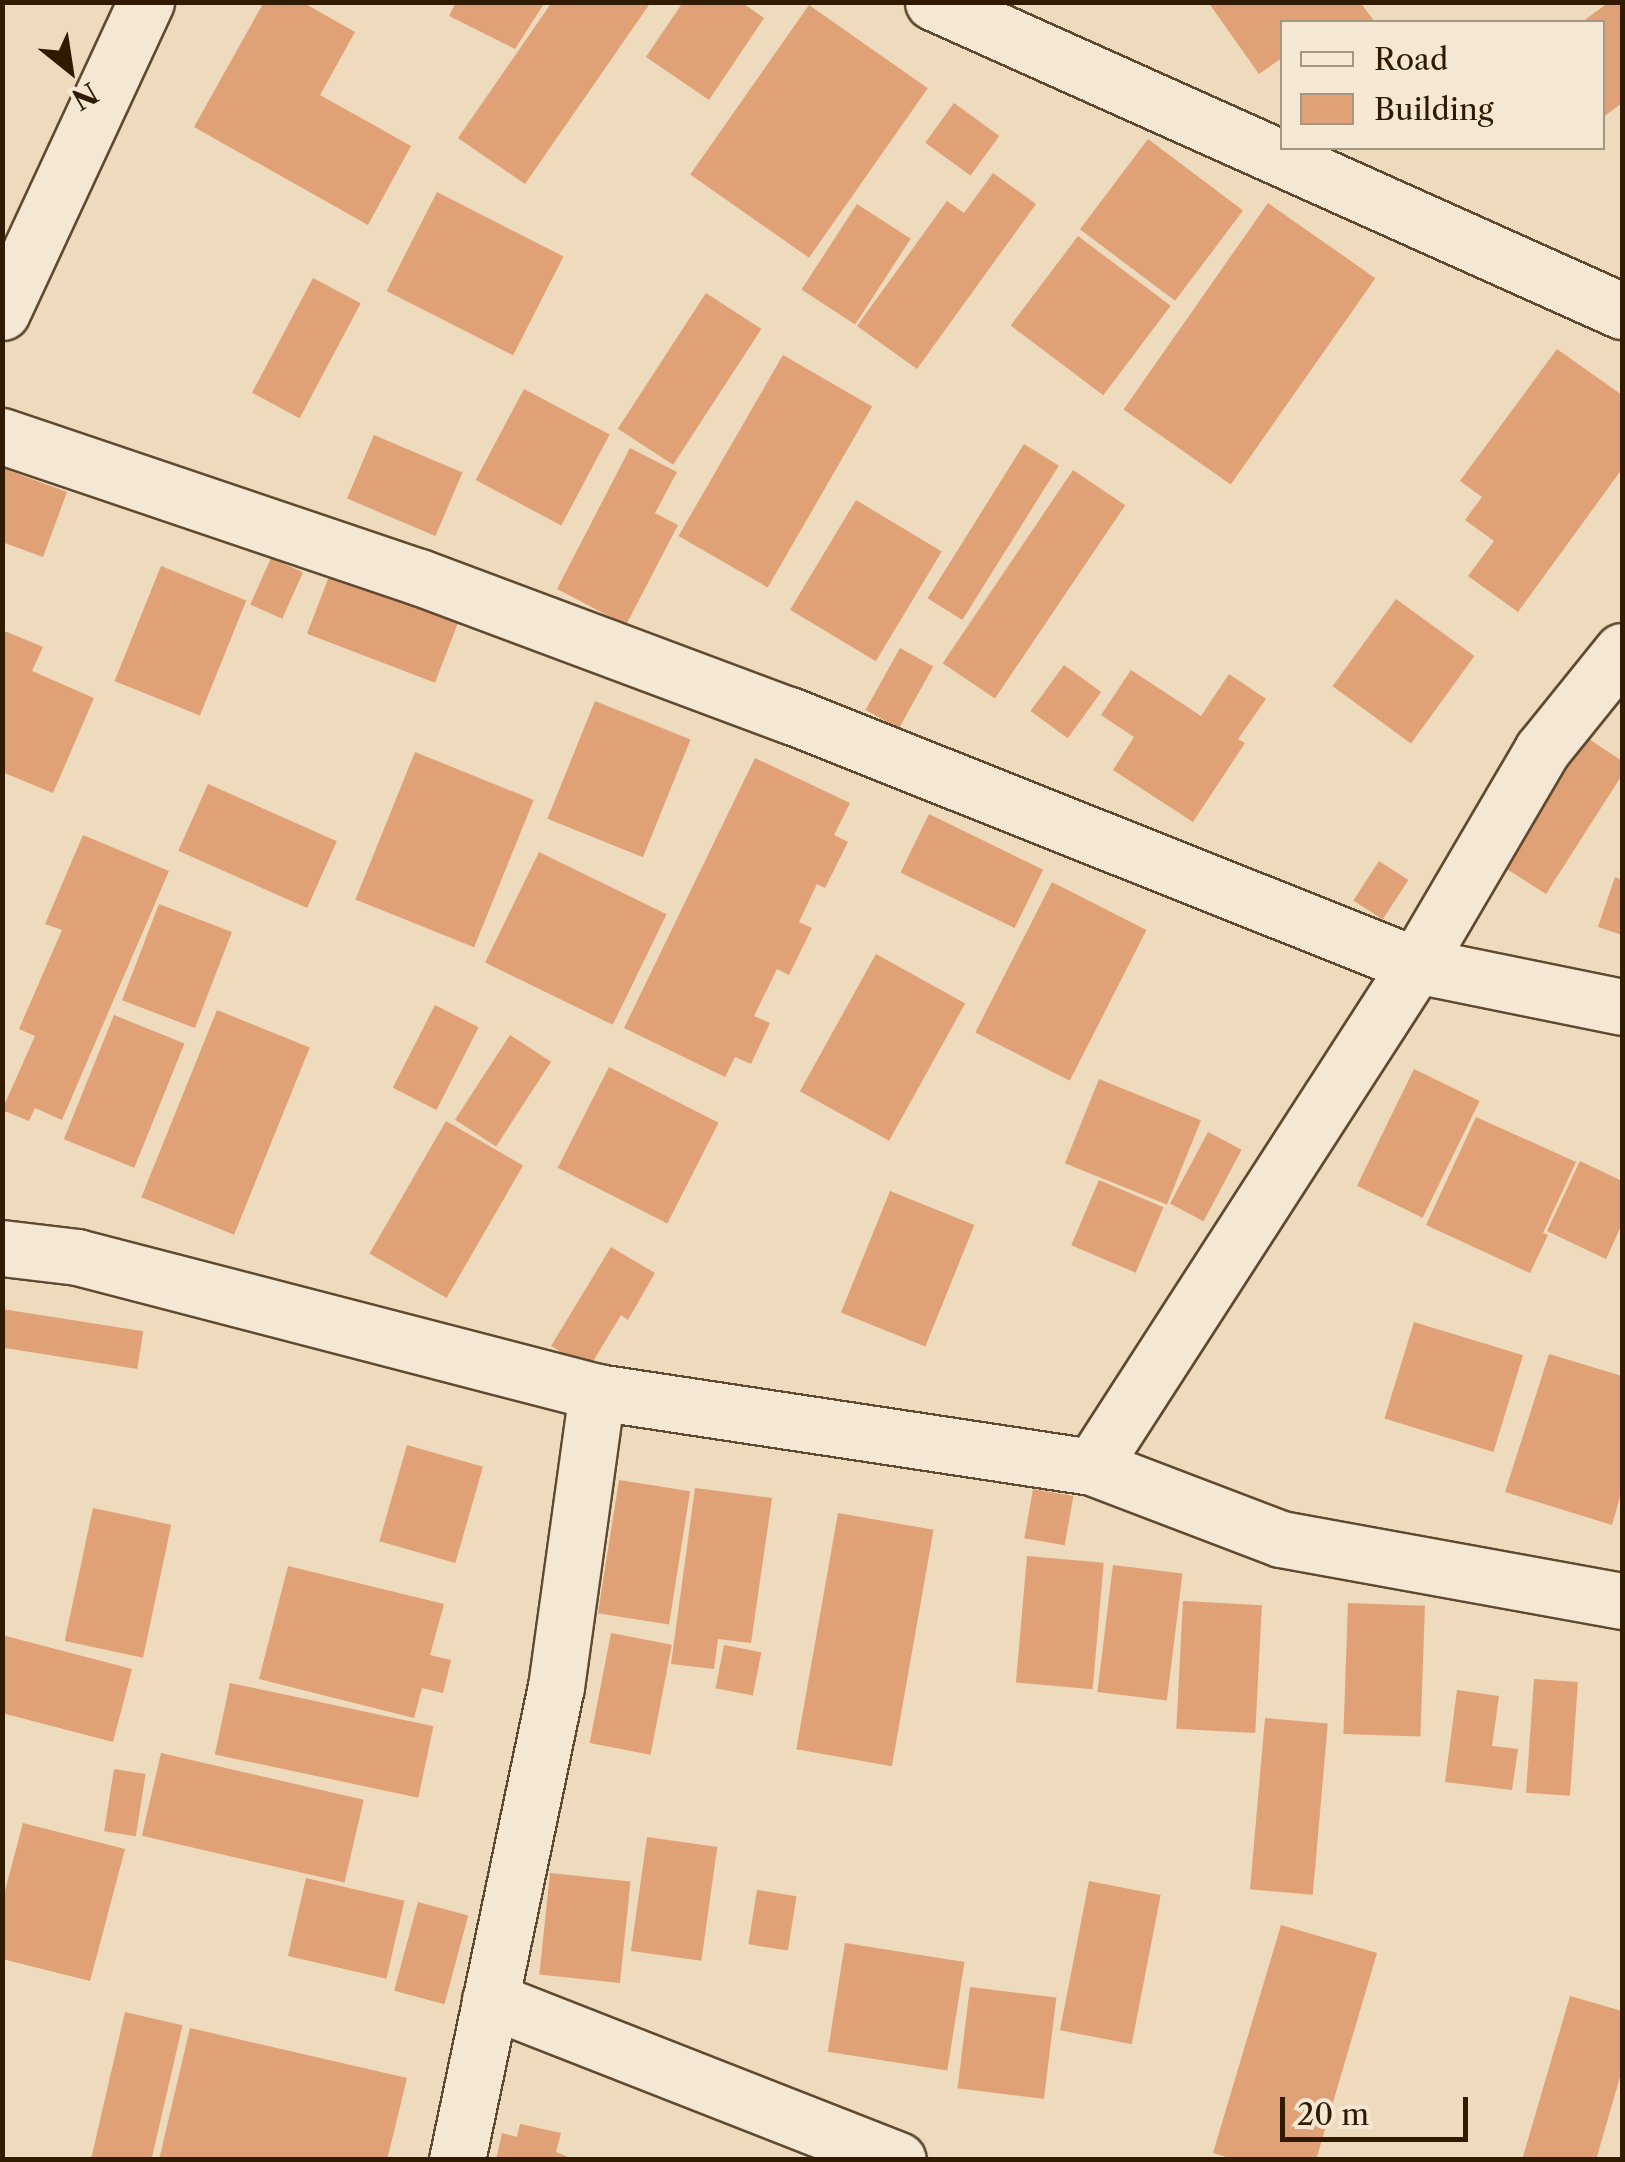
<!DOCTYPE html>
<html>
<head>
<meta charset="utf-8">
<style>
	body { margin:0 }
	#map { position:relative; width:1625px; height:2162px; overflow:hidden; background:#eedabc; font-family:"Libre Caslon Text",serif }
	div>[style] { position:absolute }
	.building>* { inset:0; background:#e0a177; transform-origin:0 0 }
	.roads { filter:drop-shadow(2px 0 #604a2f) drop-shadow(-2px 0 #604a2f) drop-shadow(0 2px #604a2f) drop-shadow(0 -2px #604a2f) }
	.minor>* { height:55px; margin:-27.5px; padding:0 27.5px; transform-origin:27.5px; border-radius:27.5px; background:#f4e7d3 }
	span { translate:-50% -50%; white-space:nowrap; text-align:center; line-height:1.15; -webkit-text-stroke:10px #f4e7d3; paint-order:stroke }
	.frame { position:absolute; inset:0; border:5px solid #301a00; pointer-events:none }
	.legend { position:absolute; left:1280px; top:20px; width:325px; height:130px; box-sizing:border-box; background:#f4e7d3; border:2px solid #a6957f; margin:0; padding:12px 18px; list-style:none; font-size:30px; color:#301a00 }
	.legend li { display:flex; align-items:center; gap:20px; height:50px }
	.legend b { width:50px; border:2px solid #a6957f }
	.north { position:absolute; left:20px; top:20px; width:100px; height:100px; -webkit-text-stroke:8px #f4e7d3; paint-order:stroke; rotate:150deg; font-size:28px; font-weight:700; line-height:40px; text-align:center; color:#301a00 }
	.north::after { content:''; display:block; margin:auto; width:35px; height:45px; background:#301a00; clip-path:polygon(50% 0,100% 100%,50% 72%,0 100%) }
	.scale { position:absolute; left:1280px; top:2097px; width:188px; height:45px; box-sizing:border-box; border:5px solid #301a00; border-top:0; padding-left:12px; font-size:30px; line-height:35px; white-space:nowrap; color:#301a00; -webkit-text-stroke:8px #f4e7d3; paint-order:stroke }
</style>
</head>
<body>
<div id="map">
	<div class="building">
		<div style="clip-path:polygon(264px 2px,302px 2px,355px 32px,320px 95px,411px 146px,368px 225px,194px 127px)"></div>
		<div style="clip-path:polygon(456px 2px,545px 2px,515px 49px,449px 16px)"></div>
		<div style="clip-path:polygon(552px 2px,651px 2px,525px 184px,458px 138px)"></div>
		<div style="clip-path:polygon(683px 2px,741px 2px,764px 18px,709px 100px,646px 57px)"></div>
		<div style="clip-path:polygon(1208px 2px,1360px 2px,1375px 22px,1282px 22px,1282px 58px,1259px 74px)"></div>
		<div style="clip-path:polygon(1609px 2px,1622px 2px,1622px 103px,1602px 118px,1602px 22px,1582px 22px)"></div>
		<div style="left:809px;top:5px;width:145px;height:207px;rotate:35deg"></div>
		<div style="left:954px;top:103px;width:56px;height:49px;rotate:36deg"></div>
		<div style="left:1148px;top:139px;width:119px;height:113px;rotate:37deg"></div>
		<div style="clip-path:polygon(993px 173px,1036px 204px,917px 369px,857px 326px,947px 201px,964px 213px)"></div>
		<div style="left:437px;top:192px;width:142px;height:111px;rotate:27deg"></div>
		<div style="left:1268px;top:203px;width:131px;height:252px;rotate:35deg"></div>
		<div style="left:857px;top:204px;width:64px;height:102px;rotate:33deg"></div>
		<div style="left:1078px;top:236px;width:116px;height:112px;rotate:37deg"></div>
		<div style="left:313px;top:278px;width:54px;height:130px;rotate:28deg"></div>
		<div style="left:706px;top:293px;width:66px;height:162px;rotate:33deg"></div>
		<div style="clip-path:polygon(1557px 349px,1622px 395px,1622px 469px,1518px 612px,1468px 576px,1494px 541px,1465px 520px,1482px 497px,1460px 481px)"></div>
		<div style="left:783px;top:355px;width:103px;height:209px;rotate:30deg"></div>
		<div style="left:524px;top:389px;width:97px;height:103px;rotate:28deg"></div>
		<div style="left:374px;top:435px;width:96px;height:69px;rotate:23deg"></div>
		<div style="left:1024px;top:444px;width:41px;height:182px;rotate:32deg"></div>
		<div style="clip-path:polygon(630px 448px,677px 472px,655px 513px,678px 525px,626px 625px,557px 589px)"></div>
		<div style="clip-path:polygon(2px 468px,67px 492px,43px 557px,2px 542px)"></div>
		<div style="left:1073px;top:470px;width:63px;height:233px;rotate:34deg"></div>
		<div style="left:856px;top:500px;width:100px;height:128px;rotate:31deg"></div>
		<div style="left:271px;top:558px;width:35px;height:51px;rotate:24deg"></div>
		<div style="left:161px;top:566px;width:92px;height:124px;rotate:22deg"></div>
		<div style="left:330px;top:574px;width:137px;height:64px;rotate:21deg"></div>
		<div style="left:1396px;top:599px;width:97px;height:108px;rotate:36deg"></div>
		<div style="clip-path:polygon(2px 630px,43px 647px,32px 671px,94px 698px,53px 793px,2px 772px)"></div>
		<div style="left:900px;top:648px;width:38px;height:71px;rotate:29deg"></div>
		<div style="left:1064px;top:665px;width:46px;height:57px;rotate:36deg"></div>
		<div style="clip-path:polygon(1131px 670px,1201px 716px,1229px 674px,1266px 699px,1238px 739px,1245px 743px,1193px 822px,1113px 770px,1134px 737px,1101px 715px)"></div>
		<div style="left:595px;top:701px;width:103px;height:127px;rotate:22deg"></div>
		<div style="clip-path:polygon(1583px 735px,1622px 761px,1622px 775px,1546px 894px,1499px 864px)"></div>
		<div style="left:415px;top:752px;width:128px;height:159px;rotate:22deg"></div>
		<div style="clip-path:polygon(755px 758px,850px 803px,834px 835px,848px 842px,825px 888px,817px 884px,799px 922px,812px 928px,789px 975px,777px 969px,754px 1016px,770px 1023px,751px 1064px,735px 1057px,725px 1077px,624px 1028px)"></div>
		<div style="left:208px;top:784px;width:141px;height:73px;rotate:24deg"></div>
		<div style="left:929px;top:814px;width:127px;height:65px;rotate:26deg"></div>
		<div style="clip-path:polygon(83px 835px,169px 871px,62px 1120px,35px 1108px,29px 1121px,2px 1110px,35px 1036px,19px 1029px,62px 930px,45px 924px)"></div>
		<div style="left:539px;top:852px;width:142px;height:123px;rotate:26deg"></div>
		<div style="left:1379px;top:861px;width:35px;height:47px;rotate:33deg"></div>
		<div style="clip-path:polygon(1615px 877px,1622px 880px,1622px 935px,1598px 927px)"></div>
		<div style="left:1052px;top:882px;width:106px;height:169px;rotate:27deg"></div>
		<div style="left:159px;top:904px;width:78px;height:103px;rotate:21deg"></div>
		<div style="left:876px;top:954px;width:102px;height:157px;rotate:29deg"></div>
		<div style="left:435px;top:1005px;width:49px;height:93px;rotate:27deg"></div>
		<div style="left:217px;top:1010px;width:100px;height:202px;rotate:22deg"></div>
		<div style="left:114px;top:1015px;width:76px;height:134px;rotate:22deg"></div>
		<div style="left:510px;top:1035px;width:49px;height:101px;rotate:33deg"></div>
		<div style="left:609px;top:1067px;width:123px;height:113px;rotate:27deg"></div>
		<div style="left:1414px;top:1069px;width:73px;height:130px;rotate:26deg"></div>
		<div style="left:1099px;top:1079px;width:110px;height:91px;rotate:22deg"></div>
		<div style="clip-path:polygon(1476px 1117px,1576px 1162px,1543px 1233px,1548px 1235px,1530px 1273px,1426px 1225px)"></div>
		<div style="left:446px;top:1121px;width:89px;height:153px;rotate:30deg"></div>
		<div style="left:1208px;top:1132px;width:38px;height:81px;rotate:28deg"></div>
		<div style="clip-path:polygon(1580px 1161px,1622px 1181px,1622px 1224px,1606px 1259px,1547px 1231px)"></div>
		<div style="left:1099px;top:1180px;width:70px;height:71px;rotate:23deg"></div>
		<div style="left:890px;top:1191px;width:91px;height:131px;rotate:22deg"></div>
		<div style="clip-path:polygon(611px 1247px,655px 1273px,628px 1320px,621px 1315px,589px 1368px,551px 1346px)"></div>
		<div style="left:2px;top:1309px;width:143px;height:38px;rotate:9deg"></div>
		<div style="left:1414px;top:1322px;width:114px;height:101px;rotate:17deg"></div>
		<div style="clip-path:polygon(1549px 1354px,1622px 1376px,1622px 1490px,1612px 1525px,1505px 1492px)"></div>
		<div style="left:407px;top:1445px;width:79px;height:100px;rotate:16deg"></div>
		<div style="left:619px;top:1480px;width:72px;height:135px;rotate:9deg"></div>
		<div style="clip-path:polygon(695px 1488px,772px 1498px,751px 1643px,718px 1639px,714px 1669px,671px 1664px)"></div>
		<div style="left:1033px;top:1489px;width:41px;height:50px;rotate:10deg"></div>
		<div style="left:93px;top:1508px;width:80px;height:136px;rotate:12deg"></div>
		<div style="left:838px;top:1513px;width:97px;height:240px;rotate:10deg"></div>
		<div style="left:1027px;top:1556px;width:77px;height:127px;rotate:5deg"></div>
		<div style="left:1113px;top:1565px;width:70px;height:128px;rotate:7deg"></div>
		<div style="clip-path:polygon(288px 1566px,444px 1604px,430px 1655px,451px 1660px,443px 1693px,422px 1688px,414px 1718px,259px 1679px)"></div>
		<div style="left:1183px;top:1601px;width:79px;height:128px;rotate:3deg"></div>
		<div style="left:1348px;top:1603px;width:77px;height:131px;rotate:2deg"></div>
		<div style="left:611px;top:1633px;width:62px;height:112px;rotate:11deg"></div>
		<div style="clip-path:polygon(2px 1635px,132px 1669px,113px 1742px,2px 1713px)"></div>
		<div style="left:724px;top:1645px;width:38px;height:44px;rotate:11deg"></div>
		<div style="left:1534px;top:1679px;width:44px;height:114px;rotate:4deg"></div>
		<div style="left:230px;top:1683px;width:208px;height:73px;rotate:12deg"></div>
		<div style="clip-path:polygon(1457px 1690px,1499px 1696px,1492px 1746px,1518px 1749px,1512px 1790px,1445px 1782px)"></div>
		<div style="left:1265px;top:1718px;width:63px;height:172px;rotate:5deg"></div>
		<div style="left:161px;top:1753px;width:208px;height:85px;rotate:13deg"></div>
		<div style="left:114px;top:1769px;width:32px;height:63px;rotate:9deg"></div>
		<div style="clip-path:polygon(23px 1823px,125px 1849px,90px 1981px,2px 1959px,2px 1902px)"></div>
		<div style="left:647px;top:1837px;width:71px;height:115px;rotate:8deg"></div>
		<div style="left:550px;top:1873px;width:81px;height:102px;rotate:6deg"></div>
		<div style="left:306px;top:1878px;width:101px;height:80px;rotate:13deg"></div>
		<div style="left:1089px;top:1881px;width:73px;height:152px;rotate:11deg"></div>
		<div style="left:757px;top:1890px;width:40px;height:55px;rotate:9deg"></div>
		<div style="left:418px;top:1902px;width:52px;height:92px;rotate:15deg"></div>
		<div style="clip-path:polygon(1281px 1925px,1377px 1953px,1316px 2160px,1236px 2160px,1213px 2153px)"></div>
		<div style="left:845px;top:1943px;width:121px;height:110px;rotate:9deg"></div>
		<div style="left:970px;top:1987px;width:87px;height:102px;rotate:7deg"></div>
		<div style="clip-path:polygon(1570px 1996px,1622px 2011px,1622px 2070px,1596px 2160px,1522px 2160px)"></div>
		<div style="left:125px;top:2012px;width:59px;height:151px;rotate:13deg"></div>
		<div style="clip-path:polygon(190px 2028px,407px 2078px,387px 2160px,159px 2160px)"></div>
		<div style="clip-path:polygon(520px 2124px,561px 2133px,556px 2152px,575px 2160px,496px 2160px,502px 2133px,517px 2137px)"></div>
	</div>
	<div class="roads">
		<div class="minor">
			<div style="left:933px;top:2px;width:755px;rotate:24.16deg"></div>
			<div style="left:2px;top:312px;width:342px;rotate:-65.1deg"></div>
			<div style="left:2px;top:436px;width:440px;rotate:18.7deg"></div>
			<div style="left:419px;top:577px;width:395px;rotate:20.5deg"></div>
			<div style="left:789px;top:715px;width:675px;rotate:21.74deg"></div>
			<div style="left:1416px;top:965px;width:210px;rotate:11.5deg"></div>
			<div style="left:2px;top:1248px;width:76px;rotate:6.8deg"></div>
			<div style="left:77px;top:1257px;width:537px;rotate:14.55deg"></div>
			<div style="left:597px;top:1392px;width:501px;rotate:8.62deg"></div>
			<div style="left:1092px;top:1467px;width:202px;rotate:20.9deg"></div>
			<div style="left:1281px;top:1539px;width:347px;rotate:10.3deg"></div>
			<div style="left:1092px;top:1467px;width:597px;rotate:-57.16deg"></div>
			<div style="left:1416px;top:965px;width:249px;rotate:-59.6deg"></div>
			<div style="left:1542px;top:750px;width:127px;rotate:-51.1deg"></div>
			<div style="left:490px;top:2000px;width:438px;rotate:21.4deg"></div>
			<div style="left:457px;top:2160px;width:483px;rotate:-78.2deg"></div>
			<div style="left:556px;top:1687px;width:298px;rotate:-82.1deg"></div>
		</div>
	</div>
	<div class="frame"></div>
	<ul class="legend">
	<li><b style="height:12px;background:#f4e7d3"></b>Road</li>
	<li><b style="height:28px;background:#e0a177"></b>Building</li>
	</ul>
	<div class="north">N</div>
	<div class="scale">20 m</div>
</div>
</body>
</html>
